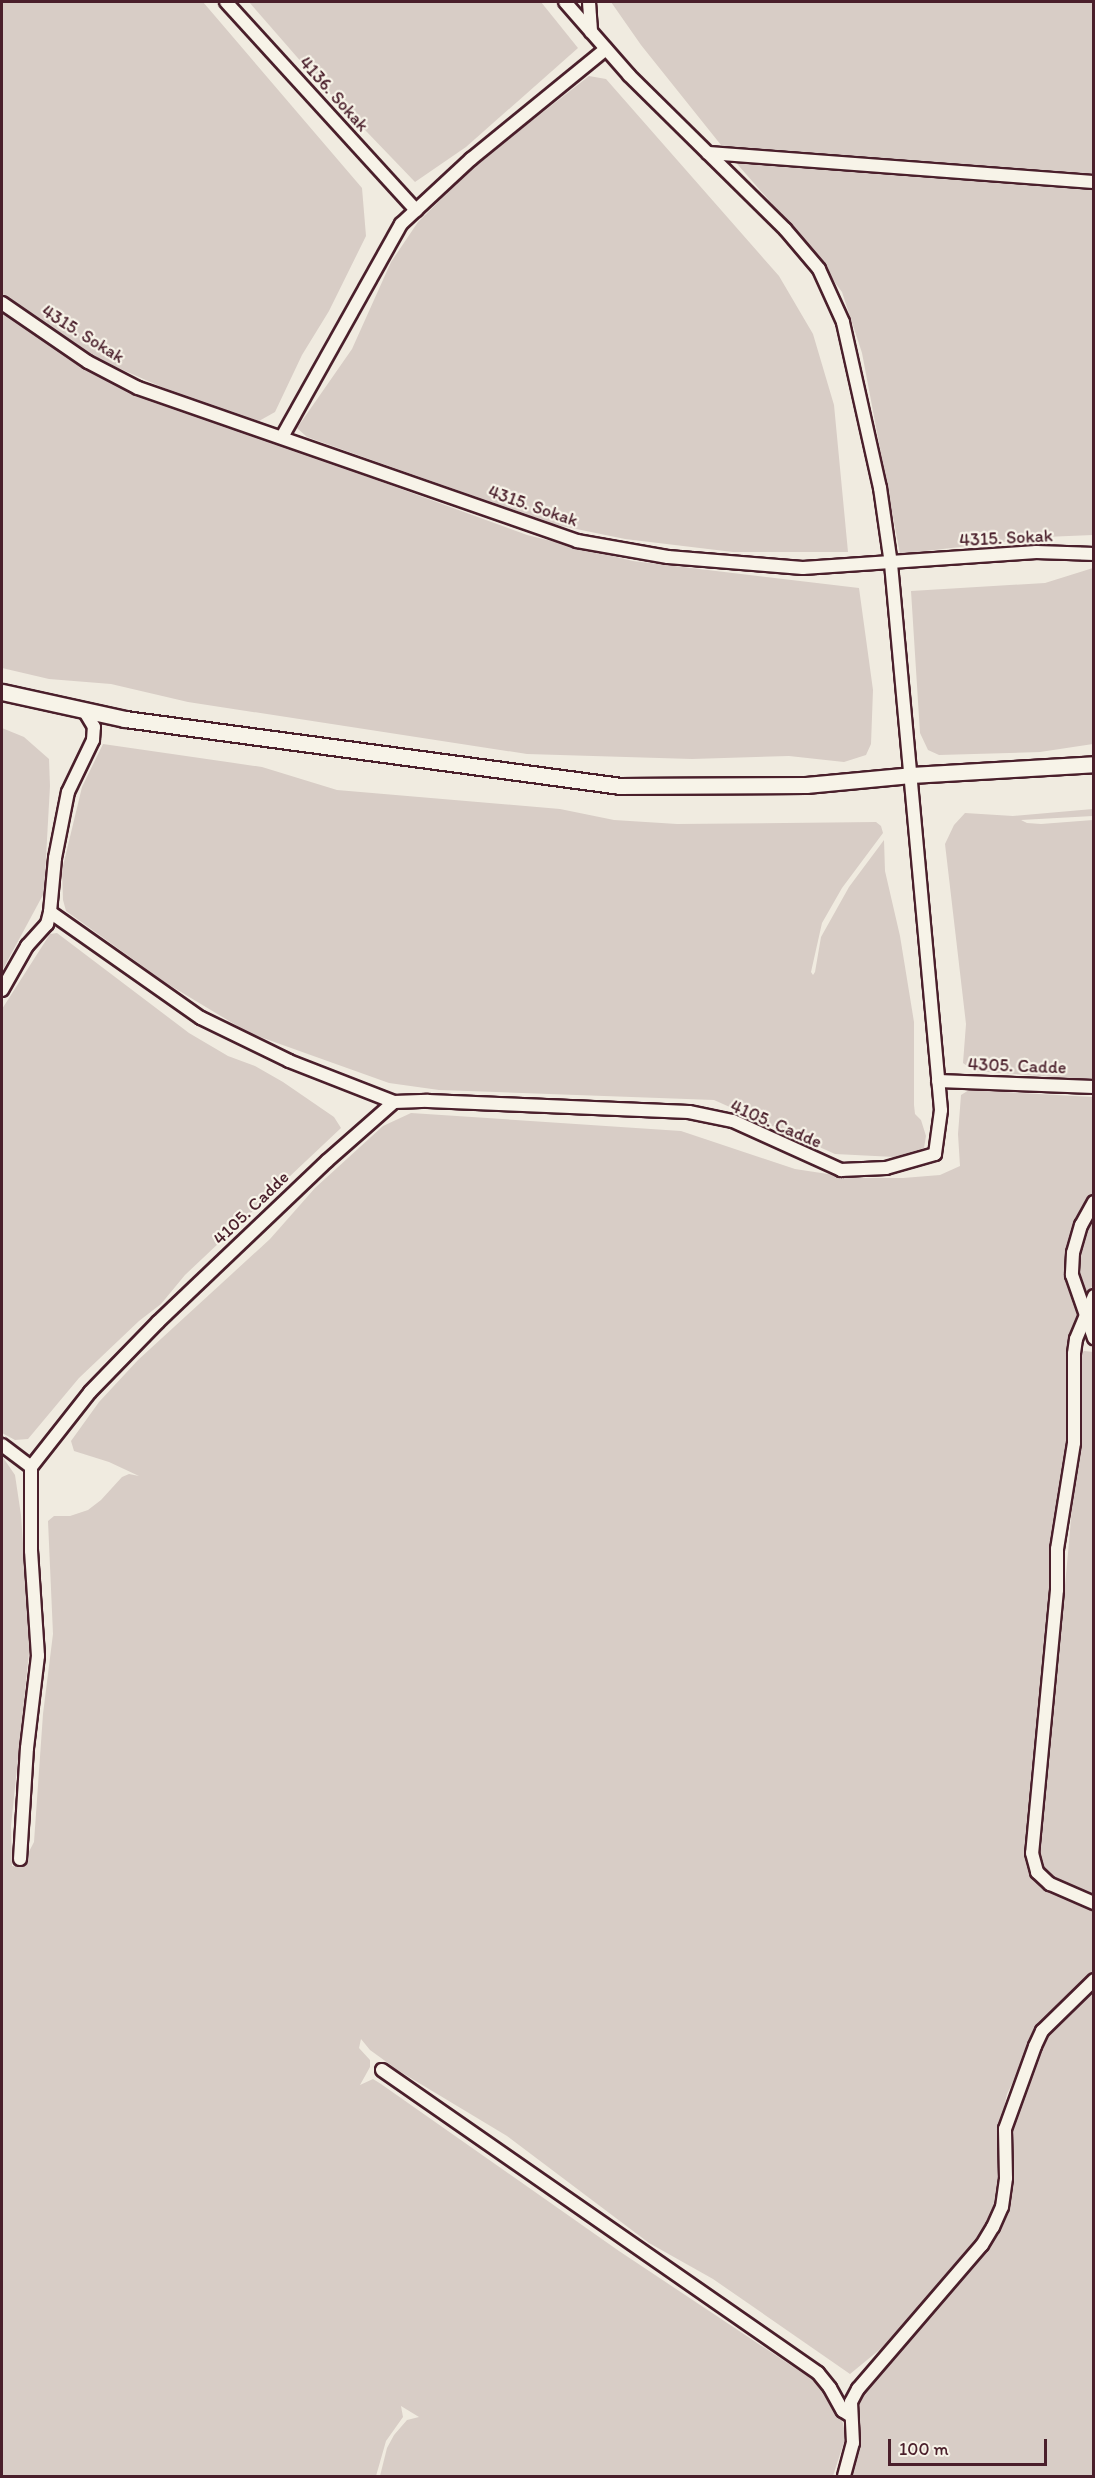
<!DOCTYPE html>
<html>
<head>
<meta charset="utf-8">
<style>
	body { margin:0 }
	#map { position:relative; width:1095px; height:2478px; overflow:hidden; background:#f0ebe0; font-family:Itim,sans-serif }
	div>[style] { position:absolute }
	.green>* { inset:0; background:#d8cdc6 }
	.roads { filter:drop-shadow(2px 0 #4a1f2b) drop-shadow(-2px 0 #4a1f2b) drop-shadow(0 2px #4a1f2b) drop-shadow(0 -2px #4a1f2b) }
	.minor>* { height:12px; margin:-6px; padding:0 6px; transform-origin:6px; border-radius:6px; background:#f7f3e8 }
	.tertiary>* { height:15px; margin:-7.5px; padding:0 7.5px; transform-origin:7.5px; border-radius:7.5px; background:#f7f3e8 }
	span { translate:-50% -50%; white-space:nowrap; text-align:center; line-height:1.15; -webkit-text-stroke:4.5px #f7f3e8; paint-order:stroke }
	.street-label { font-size:18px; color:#4a1f2b }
	.frame { position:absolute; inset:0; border:3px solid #4a1f2b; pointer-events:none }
	.scale { position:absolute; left:888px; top:2439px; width:159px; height:27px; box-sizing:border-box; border:3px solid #4a1f2b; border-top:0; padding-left:8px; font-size:18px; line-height:21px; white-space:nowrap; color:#4a1f2b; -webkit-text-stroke:4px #f7f3e8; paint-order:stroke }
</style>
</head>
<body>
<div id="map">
	<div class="green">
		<div style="clip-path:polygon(2px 2px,203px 2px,362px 188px,366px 236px,329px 311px,302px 355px,275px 412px,259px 421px,189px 399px,116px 367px,60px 339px,2px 298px)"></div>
		<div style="clip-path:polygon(249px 2px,541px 2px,578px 48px,466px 147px,415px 182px,317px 80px)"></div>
		<div style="clip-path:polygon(611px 2px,1093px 2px,1093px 535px,1045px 537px,900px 554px,862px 353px,842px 292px,794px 229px,725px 150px,641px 45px)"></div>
		<div style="clip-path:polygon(589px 76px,606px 79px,779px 276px,813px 334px,834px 405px,848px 552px,733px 552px,625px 539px,552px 524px,307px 437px,297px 428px,352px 349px,391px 262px,418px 222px,478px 163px)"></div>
		<div style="clip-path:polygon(2px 309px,111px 383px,155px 402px,204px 417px,527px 535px,633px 561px,859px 588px,873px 690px,871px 744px,866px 755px,844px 762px,789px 756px,692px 759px,527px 754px,188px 702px,111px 684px,49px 679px,2px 668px)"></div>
		<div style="clip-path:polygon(1093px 568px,1093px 744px,1040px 752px,939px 755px,928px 750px,920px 733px,911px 591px,1045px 583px)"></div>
		<div style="clip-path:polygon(2px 728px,24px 737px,49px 759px,50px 786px,44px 893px,2px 971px)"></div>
		<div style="clip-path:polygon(103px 744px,262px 767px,337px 790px,560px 809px,614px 820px,677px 824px,876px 822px,881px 826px,883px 833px,842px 888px,822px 923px,811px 972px,813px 975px,815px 972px,821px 937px,849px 887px,884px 840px,885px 871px,900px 936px,914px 1022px,914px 1105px,915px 1114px,921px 1120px,926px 1136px,924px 1148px,895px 1157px,835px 1154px,714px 1100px,439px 1090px,389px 1083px,249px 1033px,166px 983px,66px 911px,63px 900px,62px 870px,82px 787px)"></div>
		<div style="clip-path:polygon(1093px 809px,1093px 816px,1021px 820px,1027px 823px,1041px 824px,1093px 820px,1093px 1080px,974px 1071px,963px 1063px,966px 1024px,945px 844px,954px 825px,965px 813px,1013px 816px)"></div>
		<div style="clip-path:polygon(57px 933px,189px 1033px,228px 1056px,255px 1066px,283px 1082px,334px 1117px,341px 1128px,185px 1275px,161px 1304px,139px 1321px,79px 1378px,28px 1439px,15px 1440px,2px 1433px,2px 1009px,50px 934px)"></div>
		<div style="clip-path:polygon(969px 1090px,1093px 1097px,1093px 1193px,1072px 1241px,1078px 1321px,1036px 1875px,1093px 1906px,1093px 1975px,1041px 2025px,1007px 2094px,1000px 2125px,1003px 2168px,998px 2205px,992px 2219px,889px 2342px,850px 2374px,713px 2279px,649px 2243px,507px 2136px,399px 2071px,370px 2050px,361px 2039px,359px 2048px,370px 2060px,370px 2067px,360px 2085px,373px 2079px,381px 2084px,619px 2251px,825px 2388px,842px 2420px,846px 2436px,833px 2476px,380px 2476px,387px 2448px,394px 2435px,407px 2420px,419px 2417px,401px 2406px,403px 2417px,386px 2441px,376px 2476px,2px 2476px,2px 1456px,15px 1475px,21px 1515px,30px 1643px,11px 1826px,12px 1866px,21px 1867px,34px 1842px,43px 1714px,53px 1634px,48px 1521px,54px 1516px,70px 1516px,88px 1510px,101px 1500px,122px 1477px,129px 1474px,139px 1476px,109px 1462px,74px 1451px,71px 1441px,99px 1402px,138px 1360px,270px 1239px,315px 1188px,383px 1126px,411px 1113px,681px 1131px,795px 1169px,854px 1178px,903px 1178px,940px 1175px,960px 1166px,958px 1134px,961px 1095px)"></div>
		<div style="clip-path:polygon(1093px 1207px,1093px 1283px,1089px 1295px,1085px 1294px,1074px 1266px,1080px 1233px)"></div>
		<div style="clip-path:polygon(1084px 1351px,1094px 1352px,1093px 1899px,1055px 1882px,1043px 1873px,1034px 1844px,1056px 1683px,1069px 1542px,1079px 1424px,1078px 1358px)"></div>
		<div style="clip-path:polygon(1093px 1986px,1093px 2476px,848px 2476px,859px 2398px,964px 2274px,999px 2229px,1010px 2196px,1008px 2130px,1042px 2039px)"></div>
	</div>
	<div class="roads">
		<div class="minor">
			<div style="left:226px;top:2px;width:282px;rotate:47.6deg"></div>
			<div style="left:589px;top:2px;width:30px;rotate:86deg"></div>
			<div style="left:708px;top:153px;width:387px;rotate:4.3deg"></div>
			<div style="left:2px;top:303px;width:104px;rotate:34.5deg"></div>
			<div style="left:88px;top:362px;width:56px;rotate:27.5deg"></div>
			<div style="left:138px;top:388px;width:465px;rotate:19.2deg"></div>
			<div style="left:577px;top:541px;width:92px;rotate:10deg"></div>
			<div style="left:668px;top:557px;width:135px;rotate:4.7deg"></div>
			<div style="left:803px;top:568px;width:234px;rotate:-3.9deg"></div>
			<div style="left:1036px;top:552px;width:58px;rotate:2deg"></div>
			<div style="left:282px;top:437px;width:244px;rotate:-60.8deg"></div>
			<div style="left:401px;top:224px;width:96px;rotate:-42.9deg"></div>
			<div style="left:471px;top:159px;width:174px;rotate:-39.2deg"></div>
			<div style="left:50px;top:912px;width:184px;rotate:35.1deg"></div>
			<div style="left:201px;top:1018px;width:98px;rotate:26deg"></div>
			<div style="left:289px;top:1061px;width:113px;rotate:21.3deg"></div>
			<div style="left:2px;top:990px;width:51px;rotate:-60.4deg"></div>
			<div style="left:27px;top:946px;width:30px;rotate:-48deg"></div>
			<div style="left:47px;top:924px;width:12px;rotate:-76deg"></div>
			<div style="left:50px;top:912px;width:54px;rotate:-84.7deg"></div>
			<div style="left:55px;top:858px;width:67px;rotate:-78.9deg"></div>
			<div style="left:68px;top:792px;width:58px;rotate:-64.3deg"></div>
			<div style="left:93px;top:740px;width:13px;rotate:-86deg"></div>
			<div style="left:94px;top:727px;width:21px;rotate:-121deg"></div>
			<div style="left:938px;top:1081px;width:156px;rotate:2.2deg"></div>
			<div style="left:1094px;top:1202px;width:26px;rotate:119deg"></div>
			<div style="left:1081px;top:1225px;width:29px;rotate:106deg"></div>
			<div style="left:1073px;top:1253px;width:22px;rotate:93deg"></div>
			<div style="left:1072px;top:1275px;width:67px;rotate:70.8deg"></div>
			<div style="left:1094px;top:1296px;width:47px;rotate:112.7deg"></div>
			<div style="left:1076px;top:1339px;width:15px;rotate:98deg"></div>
			<div style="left:1074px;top:1354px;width:89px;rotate:90deg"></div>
			<div style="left:1074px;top:1443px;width:107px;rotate:99.1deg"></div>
			<div style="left:1057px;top:1549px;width:41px;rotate:90deg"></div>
			<div style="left:1057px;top:1590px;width:264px;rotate:95.4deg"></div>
			<div style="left:1032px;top:1853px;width:20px;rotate:75deg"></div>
			<div style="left:1037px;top:1872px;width:18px;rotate:43deg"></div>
			<div style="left:1050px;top:1884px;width:48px;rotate:23.4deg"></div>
			<div style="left:2px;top:1445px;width:36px;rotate:37deg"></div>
			<div style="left:20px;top:1859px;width:111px;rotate:-86.4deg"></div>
			<div style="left:27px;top:1748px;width:93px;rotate:-83.2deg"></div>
			<div style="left:38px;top:1656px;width:105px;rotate:-93.8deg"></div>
			<div style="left:31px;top:1551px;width:84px;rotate:-90deg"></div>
			<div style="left:31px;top:1467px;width:95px;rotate:-51.8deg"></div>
			<div style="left:90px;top:1392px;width:98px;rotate:-45.8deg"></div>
			<div style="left:158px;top:1322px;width:233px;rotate:-43.6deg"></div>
			<div style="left:327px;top:1161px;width:89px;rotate:-41.4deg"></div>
			<div style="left:394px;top:1102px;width:34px;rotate:-2deg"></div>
			<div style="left:428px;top:1101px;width:261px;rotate:2.4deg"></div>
			<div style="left:689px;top:1112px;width:45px;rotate:11.6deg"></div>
			<div style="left:733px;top:1121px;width:119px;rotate:24.4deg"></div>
			<div style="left:841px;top:1170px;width:45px;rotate:-2.5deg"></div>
			<div style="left:886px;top:1168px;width:51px;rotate:-15.9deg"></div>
			<div style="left:935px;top:1154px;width:44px;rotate:-82.2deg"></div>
			<div style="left:941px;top:1110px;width:548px;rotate:-95.23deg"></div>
			<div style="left:891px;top:564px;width:77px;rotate:-98.2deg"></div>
			<div style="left:880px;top:488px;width:170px;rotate:-102.6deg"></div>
			<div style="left:843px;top:322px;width:58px;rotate:-114.4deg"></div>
			<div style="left:819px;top:269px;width:52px;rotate:-130.4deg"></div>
			<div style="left:785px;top:229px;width:219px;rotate:-135.4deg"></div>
			<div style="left:629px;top:75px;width:97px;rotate:-131.2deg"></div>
			<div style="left:382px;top:2070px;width:531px;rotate:34.8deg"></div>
			<div style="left:818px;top:2373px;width:19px;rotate:51deg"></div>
			<div style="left:830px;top:2388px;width:26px;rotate:61deg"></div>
			<div style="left:843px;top:2411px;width:9px;rotate:32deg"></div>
			<div style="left:844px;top:2476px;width:34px;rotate:-75deg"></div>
			<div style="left:853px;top:2443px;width:41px;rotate:-92.8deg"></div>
			<div style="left:851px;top:2402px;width:15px;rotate:-62deg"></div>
			<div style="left:858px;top:2389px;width:190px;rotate:-49.3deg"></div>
			<div style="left:982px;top:2245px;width:21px;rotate:-59deg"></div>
			<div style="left:993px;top:2227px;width:22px;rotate:-66deg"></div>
			<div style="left:1002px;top:2207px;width:29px;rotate:-82deg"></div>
			<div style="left:1006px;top:2178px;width:49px;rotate:-91.2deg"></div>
			<div style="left:1005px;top:2129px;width:88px;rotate:-70.1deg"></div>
			<div style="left:1035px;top:2046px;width:17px;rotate:-65deg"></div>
			<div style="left:1042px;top:2031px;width:73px;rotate:-44.4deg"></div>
		</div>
		<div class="tertiary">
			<div style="left:2px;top:692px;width:126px;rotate:12.4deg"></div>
			<div style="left:125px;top:719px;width:499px;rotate:7.7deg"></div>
			<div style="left:619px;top:786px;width:187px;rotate:-0.3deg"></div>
			<div style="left:806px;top:785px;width:105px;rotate:-5.4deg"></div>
			<div style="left:911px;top:775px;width:183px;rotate:-3.4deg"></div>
		</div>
	</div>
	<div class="street-label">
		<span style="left:334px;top:94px;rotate:48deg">4136. Sokak</span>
		<span style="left:83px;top:334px;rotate:32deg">4315. Sokak</span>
		<span style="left:533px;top:506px;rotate:19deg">4315. Sokak</span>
		<span style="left:1006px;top:538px;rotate:-3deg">4315. Sokak</span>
		<span style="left:1017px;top:1066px;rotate:2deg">4305. Cadde</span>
		<span style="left:776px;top:1124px;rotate:23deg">4105. Cadde</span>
		<span style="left:251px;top:1208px;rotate:-44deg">4105. Cadde</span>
	</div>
	<div class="frame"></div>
	<div class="scale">100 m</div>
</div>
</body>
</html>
